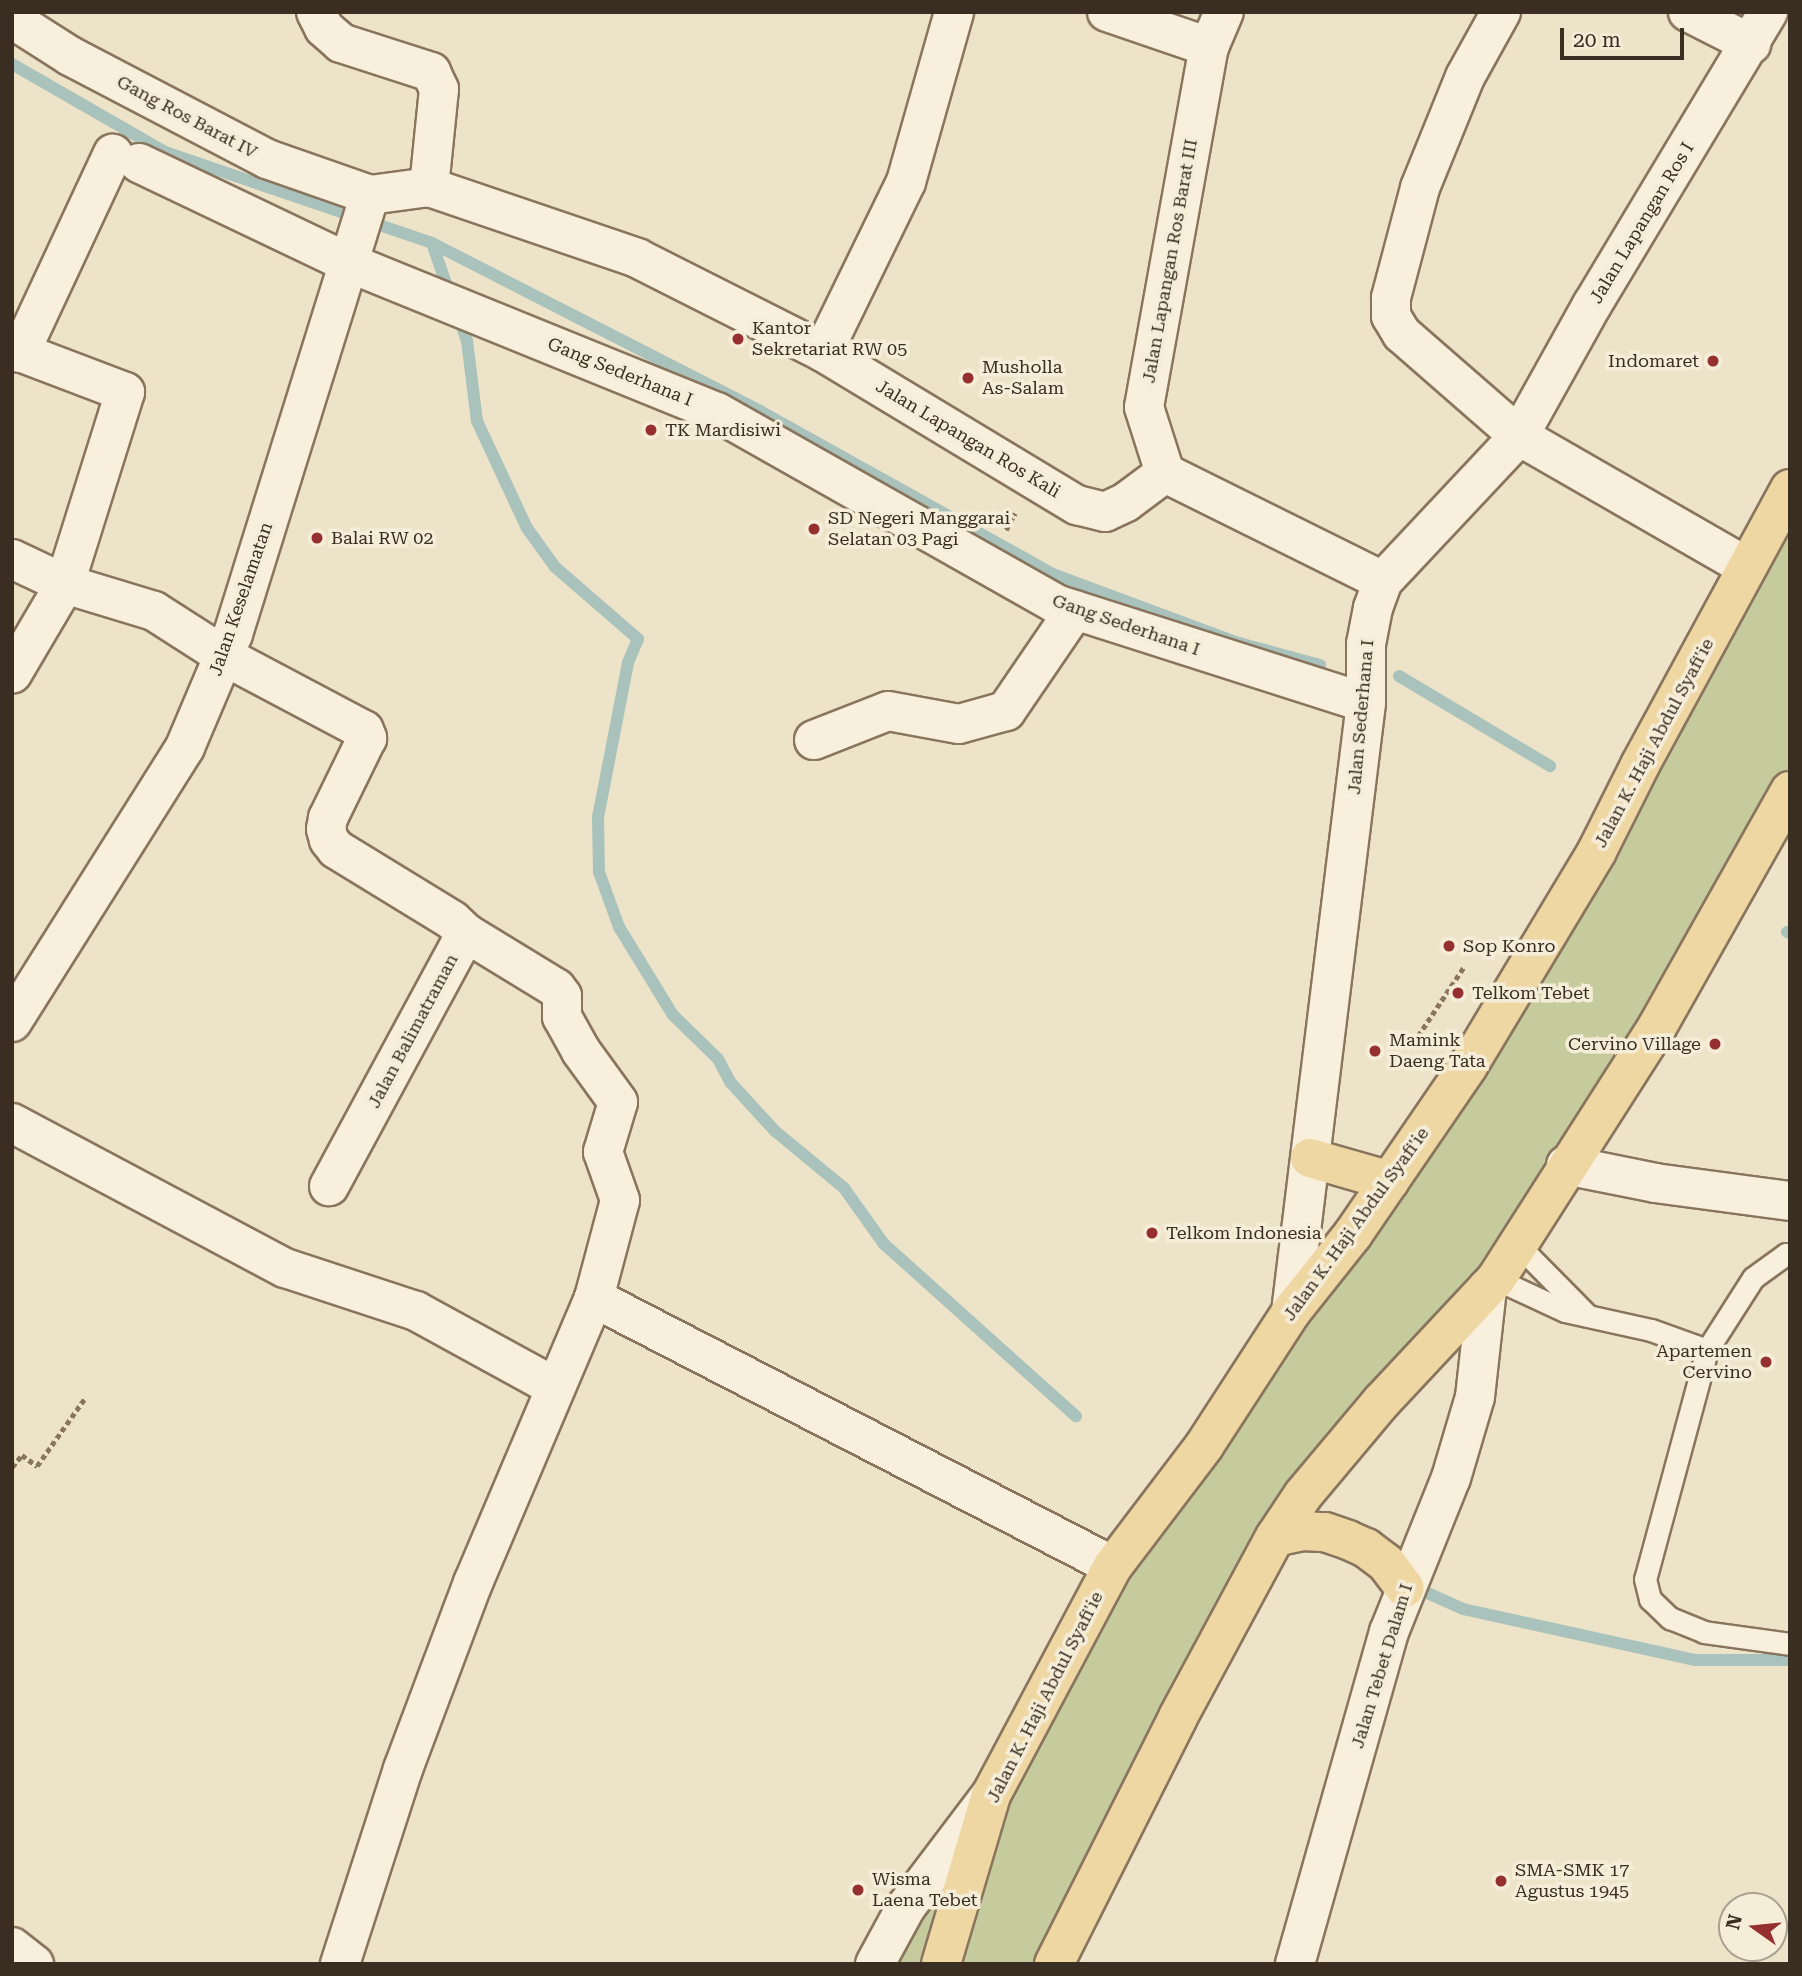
<!DOCTYPE html>
<html>
<head>
<meta charset="utf-8">
<style>
	body { margin:0 }
	#map { position:relative; width:1802px; height:1976px; overflow:hidden; background:#ede3c9; font-family:"Roboto Serif",serif }
	div>[style] { position:absolute }
	.green>* { inset:0; background:#c5cb9d }
	.stream>* { height:12px; margin:-6px; padding:0 6px; transform-origin:6px; border-radius:6px; background:#a9c2bb }
	.path>* { height:4.5px; margin-top:-2.25px; transform-origin:0; background:repeating-linear-gradient(90deg,#89755e 0 5px,transparent 0 8.5px) }
	.roads { filter:drop-shadow(2px 0 #89755e) drop-shadow(-2px 0 #89755e) drop-shadow(0 2px #89755e) drop-shadow(0 -2px #89755e) }
	.lane>* { height:21px; margin:-10.5px; padding:0 10.5px; transform-origin:10.5px; border-radius:10.5px; background:#f8f0dc }
	.street>* { height:38px; margin:-19px; padding:0 19px; transform-origin:19px; border-radius:19px; background:#f8f0dc }
	.secondary>* { height:38px; margin:-19px; padding:0 19px; transform-origin:19px; border-radius:19px; background:#f8f0dc }
	.primary>* { height:38px; margin:-19px; padding:0 19px; transform-origin:19px; border-radius:19px; background:#eed7a3 }
	.dots>* { width:19px; height:19px; translate:-50% -50%; box-sizing:border-box; border:4px solid #f5edd8; border-radius:50% }
	span { translate:-50% -50%; white-space:nowrap; text-align:center; line-height:1.15; -webkit-text-stroke:7px #f5edd8; paint-order:stroke }
	.street-label { font-size:18px; color:#3a2d21 }
	.poi-label { font-size:18px; color:#3a2d21 }
	.left { translate:0 -50%; text-align:left }
	.right { translate:-100% -50%; text-align:right }
	.frame { position:absolute; inset:0; border:14px solid #3a2d21; pointer-events:none }
	.north { position:absolute; left:1718px; top:1892px; width:70px; height:70px; box-sizing:border-box; background:#f5edd8; border:2px solid #aaa08f; border-radius:50%; rotate:285deg; font-size:19px; font-weight:700; line-height:28px; text-align:center; color:#3a2d21 }
	.north::after { content:''; display:block; margin:auto; width:24px; height:32px; background:#963030; clip-path:polygon(50% 0,100% 100%,50% 72%,0 100%) }
	.scale { position:absolute; left:1560px; top:28px; width:124px; height:32px; box-sizing:border-box; border:4px solid #3a2d21; border-top:0; padding-left:9px; font-size:21px; line-height:24px; white-space:nowrap; color:#3a2d21; -webkit-text-stroke:5px #f5edd8; paint-order:stroke }
</style>
</head>
<body>
<div id="map">
	<div class="green">
		<div style="clip-path:polygon(1790px 489px,1790px 791px,1566px 1165px,1303px 1495px,1070px 1964px,875px 1964px,1113px 1566px,1353px 1234px)"></div>
	</div>
	<div class="stream">
		<div style="left:12px;top:64px;width:177px;rotate:29.9deg"></div>
		<div style="left:165px;top:152px;width:282px;rotate:18.8deg"></div>
		<div style="left:432px;top:243px;width:369px;rotate:27.1deg"></div>
		<div style="left:760px;top:411px;width:335px;rotate:29.1deg"></div>
		<div style="left:1053px;top:574px;width:198px;rotate:20.4deg"></div>
		<div style="left:1239px;top:643px;width:84px;rotate:15.2deg"></div>
		<div style="left:432px;top:243px;width:55px;rotate:70.9deg"></div>
		<div style="left:458px;top:316px;width:27px;rotate:70deg"></div>
		<div style="left:467px;top:341px;width:81px;rotate:82.9deg"></div>
		<div style="left:477px;top:421px;width:118px;rotate:65deg"></div>
		<div style="left:527px;top:528px;width:48px;rotate:54.3deg"></div>
		<div style="left:555px;top:567px;width:110px;rotate:40.9deg"></div>
		<div style="left:638px;top:639px;width:26px;rotate:113deg"></div>
		<div style="left:628px;top:663px;width:157px;rotate:101deg"></div>
		<div style="left:598px;top:817px;width:55px;rotate:89deg"></div>
		<div style="left:599px;top:872px;width:59px;rotate:70deg"></div>
		<div style="left:619px;top:927px;width:103px;rotate:58.5deg"></div>
		<div style="left:673px;top:1015px;width:63px;rotate:44.4deg"></div>
		<div style="left:718px;top:1059px;width:27px;rotate:62deg"></div>
		<div style="left:731px;top:1083px;width:65px;rotate:47.5deg"></div>
		<div style="left:775px;top:1131px;width:89px;rotate:39.6deg"></div>
		<div style="left:844px;top:1188px;width:69px;rotate:54.5deg"></div>
		<div style="left:884px;top:1244px;width:258px;rotate:41.9deg"></div>
		<div style="left:1399px;top:676px;width:176px;rotate:30.8deg"></div>
		<div style="left:1787px;top:932px;width:3px;rotate:18deg"></div>
		<div style="left:1412px;top:1586px;width:56px;rotate:24.3deg"></div>
		<div style="left:1463px;top:1609px;width:238px;rotate:12.4deg"></div>
		<div style="left:1695px;top:1660px;width:95px"></div>
	</div>
	<div class="path">
		<div style="left:1006px;top:530px;width:19px;rotate:-62deg"></div>
		<div style="left:1433px;top:1044px;width:17px;rotate:-152deg"></div>
		<div style="left:1418px;top:1036px;width:85px;rotate:-56.5deg"></div>
		<div style="left:12px;top:1467px;width:16px;rotate:-50deg"></div>
		<div style="left:22px;top:1455px;width:19px;rotate:36deg"></div>
		<div style="left:37px;top:1466px;width:83px;rotate:-54.8deg"></div>
	</div>
	<div class="roads">
		<div class="lane">
			<div style="left:1517px;top:1244px;width:101px;rotate:45.4deg"></div>
			<div style="left:1790px;top:1255px;width:4px;rotate:-166deg"></div>
			<div style="left:1786px;top:1254px;width:41px;rotate:144deg"></div>
			<div style="left:1753px;top:1278px;width:85px;rotate:122.6deg"></div>
			<div style="left:1707px;top:1350px;width:237px;rotate:105.1deg"></div>
			<div style="left:1645px;top:1579px;width:21px;rotate:76deg"></div>
			<div style="left:1650px;top:1599px;width:28px;rotate:44deg"></div>
			<div style="left:1670px;top:1618px;width:37px;rotate:22deg"></div>
			<div style="left:1704px;top:1632px;width:87px;rotate:7.9deg"></div>
			<div style="left:1496px;top:1279px;width:76px;rotate:24.9deg"></div>
			<div style="left:1565px;top:1311px;width:88px;rotate:12.5deg"></div>
			<div style="left:1651px;top:1330px;width:59px;rotate:19.7deg"></div>
		</div>
		<div class="street">
			<div style="left:316px;top:12px;width:18px;rotate:63deg"></div>
			<div style="left:324px;top:28px;width:23px;rotate:41deg"></div>
			<div style="left:341px;top:43px;width:95px;rotate:17.9deg"></div>
			<div style="left:431px;top:72px;width:19px;rotate:65deg"></div>
			<div style="left:439px;top:89px;width:99px;rotate:95.8deg"></div>
			<div style="left:1107px;top:12px;width:108px;rotate:18.9deg"></div>
			<div style="left:1501px;top:12px;width:74px;rotate:119deg"></div>
			<div style="left:1465px;top:77px;width:120px;rotate:112.1deg"></div>
			<div style="left:1420px;top:188px;width:114px;rotate:104.8deg"></div>
			<div style="left:1391px;top:298px;width:18px;rotate:90deg"></div>
			<div style="left:1391px;top:316px;width:21px;rotate:59deg"></div>
			<div style="left:1402px;top:334px;width:155px;rotate:41.1deg"></div>
			<div style="left:1519px;top:436px;width:263px;rotate:29.9deg"></div>
			<div style="left:1688px;top:12px;width:71px;rotate:26.9deg"></div>
			<div style="left:12px;top:19px;width:69px;rotate:32.5deg"></div>
			<div style="left:70px;top:56px;width:222px;rotate:27.6deg"></div>
			<div style="left:267px;top:159px;width:109px;rotate:19.3deg"></div>
			<div style="left:370px;top:195px;width:60px;rotate:-7.7deg"></div>
			<div style="left:429px;top:187px;width:220px;rotate:18.8deg"></div>
			<div style="left:637px;top:258px;width:208px;rotate:26.8deg"></div>
			<div style="left:823px;top:352px;width:297px;rotate:31.1deg"></div>
			<div style="left:1077px;top:505px;width:29px;rotate:14deg"></div>
			<div style="left:1105px;top:512px;width:23px;rotate:-25deg"></div>
			<div style="left:1126px;top:502px;width:49px;rotate:-36.6deg"></div>
			<div style="left:139px;top:163px;width:230px;rotate:25.5deg"></div>
			<div style="left:347px;top:262px;width:399px;rotate:22.1deg"></div>
			<div style="left:717px;top:412px;width:390px;rotate:29.5deg"></div>
			<div style="left:1056px;top:604px;width:325px;rotate:17.7deg"></div>
			<div style="left:12px;top:349px;width:121px;rotate:20.8deg"></div>
			<div style="left:125px;top:392px;width:201px;rotate:107.4deg"></div>
			<div style="left:65px;top:584px;width:104px;rotate:120.5deg"></div>
			<div style="left:823px;top:352px;width:189px;rotate:-64deg"></div>
			<div style="left:906px;top:182px;width:177px;rotate:-74.2deg"></div>
			<div style="left:20px;top:353px;width:220px;rotate:-65deg"></div>
			<div style="left:1165px;top:473px;width:69px;rotate:-107.7deg"></div>
			<div style="left:1144px;top:407px;width:366px;rotate:-79.8deg"></div>
			<div style="left:1209px;top:47px;width:38px;rotate:-67deg"></div>
			<div style="left:1165px;top:473px;width:243px;rotate:26.4deg"></div>
			<div style="left:12px;top:559px;width:59px;rotate:25.3deg"></div>
			<div style="left:65px;top:584px;width:93px;rotate:16.9deg"></div>
			<div style="left:154px;top:611px;width:83px;rotate:32.7deg"></div>
			<div style="left:224px;top:656px;width:158px;rotate:27.9deg"></div>
			<div style="left:364px;top:730px;width:9px;rotate:69deg"></div>
			<div style="left:367px;top:738px;width:89px;rotate:116deg"></div>
			<div style="left:328px;top:818px;width:11px;rotate:100deg"></div>
			<div style="left:326px;top:829px;width:11px;rotate:75deg"></div>
			<div style="left:329px;top:840px;width:11px;rotate:52deg"></div>
			<div style="left:336px;top:849px;width:136px;rotate:31.5deg"></div>
			<div style="left:452px;top:920px;width:19px;rotate:43deg"></div>
			<div style="left:466px;top:933px;width:288px;rotate:118.4deg"></div>
			<div style="left:814px;top:740px;width:79px;rotate:-21.4deg"></div>
			<div style="left:888px;top:711px;width:72px;rotate:10.4deg"></div>
			<div style="left:959px;top:724px;width:49px;rotate:-15.5deg"></div>
			<div style="left:1006px;top:711px;width:122px;rotate:-55.7deg"></div>
			<div style="left:12px;top:1022px;width:325px;rotate:-57.8deg"></div>
			<div style="left:185px;top:747px;width:123px;rotate:-67deg"></div>
			<div style="left:233px;top:634px;width:460px;rotate:-72.7deg"></div>
			<div style="left:12px;top:1123px;width:309px;rotate:28deg"></div>
			<div style="left:285px;top:1268px;width:138px;rotate:18.2deg"></div>
			<div style="left:416px;top:1311px;width:158px;rotate:28.7deg"></div>
			<div style="left:1566px;top:1165px;width:91px;rotate:11.4deg"></div>
			<div style="left:1655px;top:1183px;width:136px;rotate:7.6deg"></div>
			<div style="left:594px;top:1298px;width:584px;rotate:27.31deg"></div>
			<div style="left:1291px;top:1312px;width:614px;rotate:-82.98deg"></div>
			<div style="left:1366px;top:703px;width:59px;rotate:-90deg"></div>
			<div style="left:1366px;top:644px;width:37px;rotate:-79deg"></div>
			<div style="left:1373px;top:608px;width:29px;rotate:-70deg"></div>
			<div style="left:1383px;top:581px;width:199px;rotate:-46.8deg"></div>
			<div style="left:1519px;top:436px;width:150px;rotate:-60.9deg"></div>
			<div style="left:1592px;top:305px;width:342px;rotate:-59deg"></div>
			<div style="left:12px;top:1947px;width:28px;rotate:38deg"></div>
			<div style="left:340px;top:1964px;width:205px;rotate:-72.1deg"></div>
			<div style="left:403px;top:1769px;width:199px;rotate:-69.4deg"></div>
			<div style="left:473px;top:1583px;width:310px;rotate:-67deg"></div>
			<div style="left:594px;top:1298px;width:101px;rotate:-75.1deg"></div>
			<div style="left:620px;top:1200px;width:51px;rotate:-109.5deg"></div>
			<div style="left:603px;top:1152px;width:52px;rotate:-73.3deg"></div>
			<div style="left:618px;top:1102px;width:63px;rotate:-126deg"></div>
			<div style="left:581px;top:1051px;width:39px;rotate:-119deg"></div>
			<div style="left:562px;top:1017px;width:21px;rotate:-90deg"></div>
			<div style="left:562px;top:996px;width:10px;rotate:-127deg"></div>
			<div style="left:556px;top:988px;width:105px;rotate:-148.6deg"></div>
		</div>
		<div class="secondary">
			<div style="left:875px;top:1964px;width:65px;rotate:-61.5deg"></div>
			<div style="left:906px;top:1907px;width:139px;rotate:-52.9deg"></div>
			<div style="left:1295px;top:1964px;width:345px;rotate:-74.2deg"></div>
			<div style="left:1389px;top:1632px;width:166px;rotate:-68.1deg"></div>
			<div style="left:1451px;top:1478px;width:84px;rotate:-73.5deg"></div>
			<div style="left:1475px;top:1397px;width:109px;rotate:-83.7deg"></div>
		</div>
		<div class="primary">
			<div style="left:1310px;top:1158px;width:83px;rotate:16deg"></div>
			<div style="left:1275px;top:1537px;width:29px;rotate:-12deg"></div>
			<div style="left:1303px;top:1531px;width:22px;rotate:3deg"></div>
			<div style="left:1325px;top:1532px;width:24px;rotate:19deg"></div>
			<div style="left:1348px;top:1540px;width:20px;rotate:24deg"></div>
			<div style="left:1366px;top:1548px;width:25px;rotate:37deg"></div>
			<div style="left:1386px;top:1563px;width:31px;rotate:53deg"></div>
			<div style="left:941px;top:1964px;width:176px;rotate:-73.5deg"></div>
			<div style="left:991px;top:1795px;width:259px;rotate:-62deg"></div>
			<div style="left:1113px;top:1566px;width:151px;rotate:-52.8deg"></div>
			<div style="left:1204px;top:1446px;width:160px;rotate:-57deg"></div>
			<div style="left:1291px;top:1312px;width:100px;rotate:-51.5deg"></div>
			<div style="left:1353px;top:1234px;width:204px;rotate:-55.6deg"></div>
			<div style="left:1468px;top:1066px;width:251px;rotate:-59deg"></div>
			<div style="left:1597px;top:851px;width:96px;rotate:-63.4deg"></div>
			<div style="left:1640px;top:765px;width:314px;rotate:-61.5deg"></div>
			<div style="left:1054px;top:1964px;width:276px;rotate:-63.3deg"></div>
			<div style="left:1178px;top:1717px;width:204px;rotate:-61.7deg"></div>
			<div style="left:1275px;top:1537px;width:50px;rotate:-56.3deg"></div>
			<div style="left:1303px;top:1495px;width:123px;rotate:-50deg"></div>
			<div style="left:1382px;top:1401px;width:167px;rotate:-46.9deg"></div>
			<div style="left:1496px;top:1279px;width:299px;rotate:-57.4deg"></div>
			<div style="left:1657px;top:1027px;width:271px;rotate:-60.6deg"></div>
		</div>
	</div>
	<div class="dots">
		<div style="left:738px;top:339px;background:#963030"></div>
		<div style="left:1713px;top:361px;background:#963030"></div>
		<div style="left:968px;top:378px;background:#963030"></div>
		<div style="left:651px;top:430px;background:#963030"></div>
		<div style="left:814px;top:529px;background:#963030"></div>
		<div style="left:317px;top:538px;background:#963030"></div>
		<div style="left:1449px;top:946px;background:#963030"></div>
		<div style="left:1458px;top:993px;background:#963030"></div>
		<div style="left:1715px;top:1044px;background:#963030"></div>
		<div style="left:1375px;top:1051px;background:#963030"></div>
		<div style="left:1152px;top:1233px;background:#963030"></div>
		<div style="left:1766px;top:1362px;background:#963030"></div>
		<div style="left:1501px;top:1881px;background:#963030"></div>
		<div style="left:858px;top:1890px;background:#963030"></div>
	</div>
	<div class="street-label">
		<span style="left:187px;top:117px;rotate:28deg">Gang Ros Barat IV</span>
		<span style="left:1642px;top:223px;rotate:-59deg">Jalan Lapangan Ros I</span>
		<span style="left:1170px;top:261px;rotate:-80deg">Jalan Lapangan Ros Barat III</span>
		<span style="left:620px;top:372px;rotate:22deg">Gang Sederhana I</span>
		<span style="left:968px;top:439px;rotate:31deg">Jalan Lapangan Ros Kali</span>
		<span style="left:241px;top:599px;rotate:-71deg">Jalan Keselamatan</span>
		<span style="left:1126px;top:625px;rotate:19deg">Gang Sederhana I</span>
		<span style="left:1361px;top:717px;rotate:-85deg">Jalan Sederhana I</span>
		<span style="left:1654px;top:743px;rotate:-62deg">Jalan K. Haji Abdul Syafi'ie</span>
		<span style="left:413px;top:1031px;rotate:-62deg">Jalan Balimatraman</span>
		<span style="left:1356px;top:1224px;rotate:-54deg">Jalan K. Haji Abdul Syafi'ie</span>
		<span style="left:1382px;top:1666px;rotate:-73deg">Jalan Tebet Dalam I</span>
		<span style="left:1045px;top:1697px;rotate:-63deg">Jalan K. Haji Abdul Syafi'ie</span>
	</div>
	<div class="poi-label">
		<span class="left" style="left:752px;top:339px">Kantor<br>Sekretariat RW 05</span>
		<span class="right" style="left:1699px;top:361px">Indomaret</span>
		<span class="left" style="left:982px;top:378px">Musholla<br>As-Salam</span>
		<span class="left" style="left:665px;top:430px">TK Mardisiwi</span>
		<span class="left" style="left:828px;top:529px">SD Negeri Manggarai<br>Selatan 03 Pagi</span>
		<span class="left" style="left:331px;top:538px">Balai RW 02</span>
		<span class="left" style="left:1463px;top:946px">Sop Konro</span>
		<span class="left" style="left:1472px;top:993px">Telkom Tebet</span>
		<span class="left" style="left:1389px;top:1051px">Mamink<br>Daeng Tata</span>
		<span class="right" style="left:1701px;top:1044px">Cervino Village</span>
		<span class="left" style="left:1166px;top:1233px">Telkom Indonesia</span>
		<span class="right" style="left:1752px;top:1362px">Apartemen<br>Cervino</span>
		<span class="left" style="left:1515px;top:1881px">SMA-SMK 17<br>Agustus 1945</span>
		<span class="left" style="left:872px;top:1890px">Wisma<br>Laena Tebet</span>
	</div>
	<div class="frame"></div>
	<div class="north">N</div>
	<div class="scale">20 m</div>
</div>
</body>
</html>
